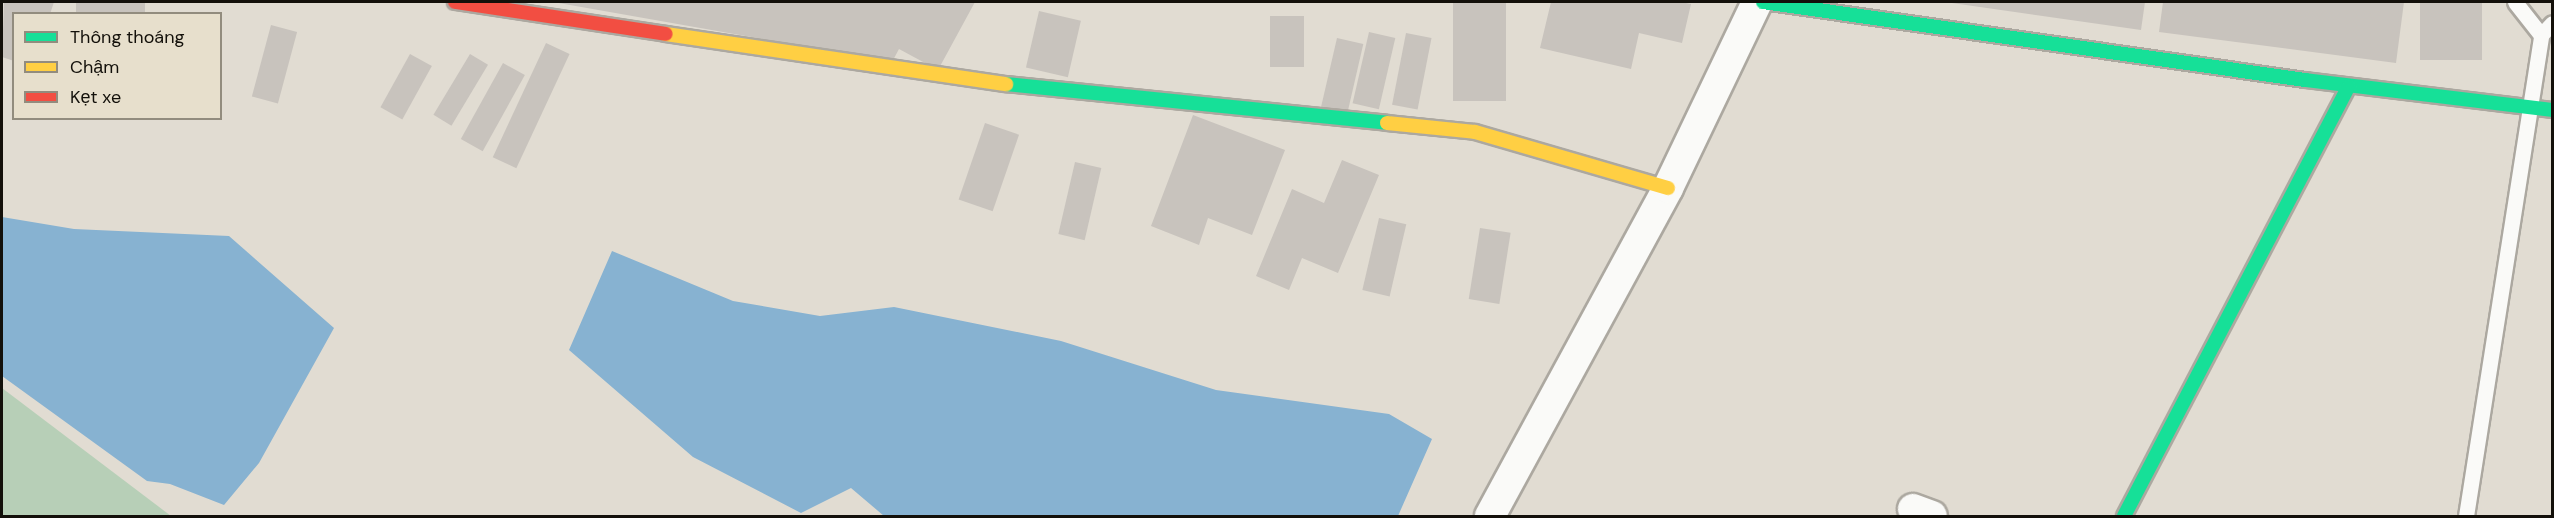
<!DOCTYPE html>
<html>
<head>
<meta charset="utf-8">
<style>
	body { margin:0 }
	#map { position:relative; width:2554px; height:518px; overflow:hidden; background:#e1dcd2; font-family:"DM Sans",sans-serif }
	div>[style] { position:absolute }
	.green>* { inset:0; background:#b7cfb7 }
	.water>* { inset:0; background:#87b2d1 }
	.building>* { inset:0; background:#c8c3bd; transform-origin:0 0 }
	.roads { filter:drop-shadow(2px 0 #aca8a0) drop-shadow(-2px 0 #aca8a0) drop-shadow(0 2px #aca8a0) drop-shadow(0 -2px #aca8a0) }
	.lane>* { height:15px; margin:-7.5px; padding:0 7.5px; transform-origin:7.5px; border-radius:7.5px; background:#fafaf8 }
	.street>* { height:30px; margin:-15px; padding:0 15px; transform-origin:15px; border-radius:15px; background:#fafaf8 }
	.fast>* { height:14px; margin:-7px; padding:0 7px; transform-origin:7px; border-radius:7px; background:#16e098 }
	.slow>* { height:14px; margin:-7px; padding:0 7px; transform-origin:7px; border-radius:7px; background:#ffcf43 }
	.jam>* { height:14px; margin:-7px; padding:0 7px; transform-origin:7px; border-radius:7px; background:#f24e42 }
	span { translate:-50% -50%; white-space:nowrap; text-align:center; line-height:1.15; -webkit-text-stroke:5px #e7dfcc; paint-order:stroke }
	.frame { position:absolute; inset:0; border:3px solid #13100a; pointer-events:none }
	.legend { position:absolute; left:12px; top:12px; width:210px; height:108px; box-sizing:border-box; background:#e7dfcc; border:2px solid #928c7e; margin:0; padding:8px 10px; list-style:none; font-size:18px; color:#13100a }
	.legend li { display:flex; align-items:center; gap:12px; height:30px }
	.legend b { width:30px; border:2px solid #928c7e }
</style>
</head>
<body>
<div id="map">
	<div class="green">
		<div style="clip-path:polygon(2px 388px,171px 516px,2px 516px)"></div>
	</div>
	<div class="water">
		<div style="clip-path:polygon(2px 217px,74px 229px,229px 236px,334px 328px,259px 463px,224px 505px,170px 484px,147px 481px,2px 376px)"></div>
		<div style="clip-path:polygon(612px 251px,733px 301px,820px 316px,894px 307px,1061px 341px,1216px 390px,1389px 414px,1432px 439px,1398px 516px,884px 516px,851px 488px,801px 513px,693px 457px,569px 350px)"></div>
	</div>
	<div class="building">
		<div style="clip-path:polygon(4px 2px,54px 2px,50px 14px,14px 14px,14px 61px,2px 57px)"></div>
		<div style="left:76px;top:2px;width:69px;height:13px"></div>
		<div style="clip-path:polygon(553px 2px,975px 2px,938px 70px,899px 49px,892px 62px)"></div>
		<div style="left:1453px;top:2px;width:53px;height:99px"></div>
		<div style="clip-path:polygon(1551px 2px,1681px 2px,1691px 4px,1682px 43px,1639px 33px,1631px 69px,1540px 48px)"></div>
		<div style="clip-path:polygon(1945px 2px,2145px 2px,2141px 30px)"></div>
		<div style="clip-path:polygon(2163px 2px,2404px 2px,2396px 63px,2159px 32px)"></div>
		<div style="left:2420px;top:2px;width:62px;height:58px"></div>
		<div style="left:1039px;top:11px;width:43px;height:58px;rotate:13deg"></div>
		<div style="left:1270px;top:16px;width:34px;height:51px"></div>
		<div style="left:271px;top:25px;width:27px;height:74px;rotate:15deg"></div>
		<div style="left:1369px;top:32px;width:27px;height:73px;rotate:13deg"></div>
		<div style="left:1406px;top:33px;width:26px;height:73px;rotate:11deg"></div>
		<div style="left:1337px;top:38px;width:27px;height:74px;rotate:13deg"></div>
		<div style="left:546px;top:43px;width:26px;height:126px;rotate:25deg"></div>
		<div style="left:410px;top:54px;width:25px;height:61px;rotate:29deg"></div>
		<div style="left:470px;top:54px;width:21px;height:71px;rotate:31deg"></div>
		<div style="left:503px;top:63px;width:25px;height:87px;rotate:29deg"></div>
		<div style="clip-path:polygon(1193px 115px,1285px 150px,1252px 235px,1208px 218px,1199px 245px,1151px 226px)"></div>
		<div style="left:985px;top:123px;width:36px;height:81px;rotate:19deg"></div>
		<div style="clip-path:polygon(1342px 160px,1379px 175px,1338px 273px,1302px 258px,1289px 290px,1256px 276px,1292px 189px,1324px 203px)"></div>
		<div style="left:1075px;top:162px;width:27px;height:74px;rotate:13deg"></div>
		<div style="left:1379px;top:218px;width:28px;height:74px;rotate:13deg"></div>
		<div style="left:1480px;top:228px;width:31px;height:72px;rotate:9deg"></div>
	</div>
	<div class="roads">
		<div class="lane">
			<div style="left:2515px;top:2px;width:42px;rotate:51.8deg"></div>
			<div style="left:2466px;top:516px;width:487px;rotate:-81.1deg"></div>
			<div style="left:2541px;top:35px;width:16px;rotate:-47deg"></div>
		</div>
		<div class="street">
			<div style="left:1913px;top:509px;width:20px;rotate:20deg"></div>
			<div style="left:1490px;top:516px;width:373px;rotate:-61.5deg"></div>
			<div style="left:1668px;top:188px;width:206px;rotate:-64.4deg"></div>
		</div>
		<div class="fast">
			<div style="left:1763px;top:2px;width:548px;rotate:8.19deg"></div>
			<div style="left:2305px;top:80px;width:249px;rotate:6.9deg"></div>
			<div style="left:1006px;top:84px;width:383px;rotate:5.8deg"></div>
			<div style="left:2124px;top:516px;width:485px;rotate:-62.4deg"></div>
		</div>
		<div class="slow">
			<div style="left:666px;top:34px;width:344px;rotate:8.4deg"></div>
			<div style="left:1387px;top:123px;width:88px;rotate:5.8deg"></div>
			<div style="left:1475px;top:132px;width:201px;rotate:16.2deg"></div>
		</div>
		<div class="jam">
			<div style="left:455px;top:2px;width:213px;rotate:8.6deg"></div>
		</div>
	</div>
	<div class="frame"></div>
	<ul class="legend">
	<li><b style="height:8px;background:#16e098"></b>Thông thoáng</li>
	<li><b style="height:8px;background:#ffcf43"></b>Chậm</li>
	<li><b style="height:8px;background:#f24e42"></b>Kẹt xe</li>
	</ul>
</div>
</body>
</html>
